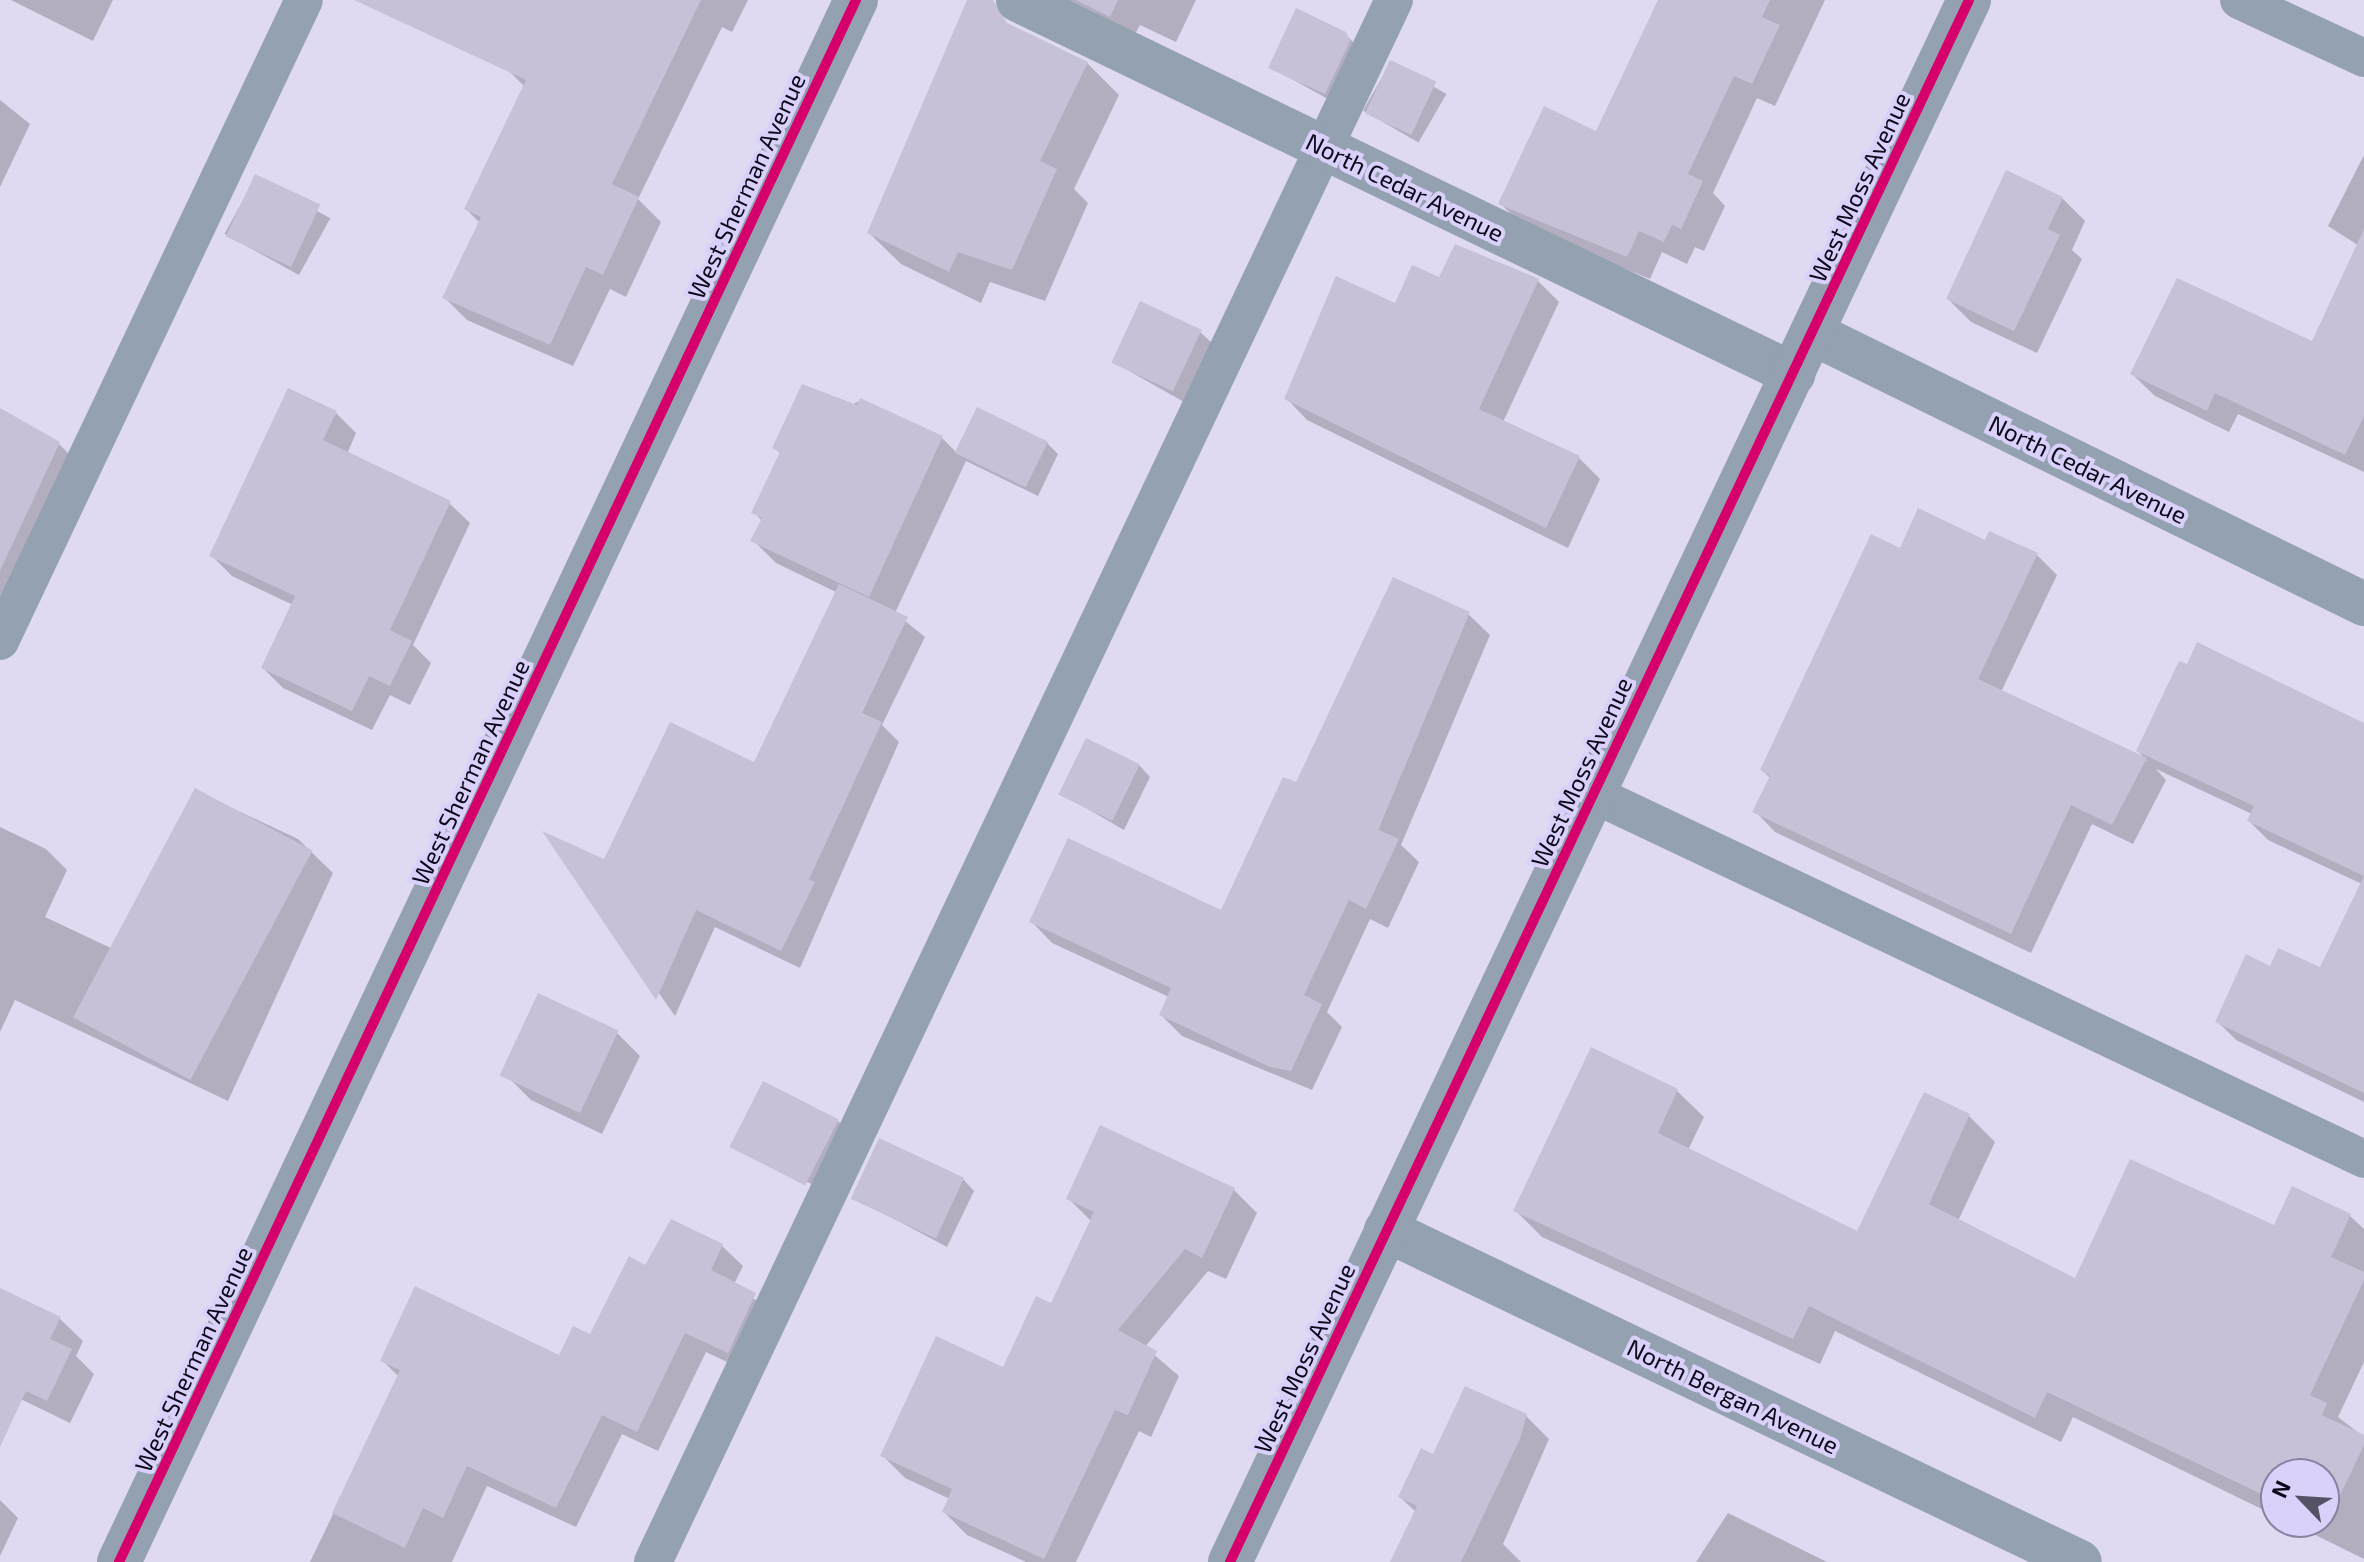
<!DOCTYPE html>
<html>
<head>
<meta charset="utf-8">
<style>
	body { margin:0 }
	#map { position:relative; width:2364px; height:1562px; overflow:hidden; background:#dfdaf1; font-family:"Exo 2",sans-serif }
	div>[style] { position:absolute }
	.shadow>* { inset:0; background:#0003; transform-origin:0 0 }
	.building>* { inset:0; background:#c6c1d7; transform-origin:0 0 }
	.service>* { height:38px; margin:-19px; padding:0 19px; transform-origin:19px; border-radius:19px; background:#94a1b0 }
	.minor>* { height:44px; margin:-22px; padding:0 22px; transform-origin:22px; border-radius:22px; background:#94a1b0 }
	.cycleway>* { height:10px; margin:-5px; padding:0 5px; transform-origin:5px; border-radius:5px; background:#d6006c }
	span { translate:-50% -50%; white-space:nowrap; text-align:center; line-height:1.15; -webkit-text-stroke:8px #dad1fa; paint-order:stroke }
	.street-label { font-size:24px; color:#0d091a }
	.north { position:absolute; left:2260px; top:1458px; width:80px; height:80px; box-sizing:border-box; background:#dad1fa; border:2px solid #8881a0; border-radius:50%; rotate:295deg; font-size:22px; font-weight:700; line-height:32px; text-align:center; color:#0d091a }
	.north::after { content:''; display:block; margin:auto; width:28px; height:36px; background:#565265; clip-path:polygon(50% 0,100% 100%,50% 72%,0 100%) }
</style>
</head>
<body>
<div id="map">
	<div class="shadow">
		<div style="clip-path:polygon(11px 0,113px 0,93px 41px)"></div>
		<div style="clip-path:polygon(542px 0,748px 0,732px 32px,722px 27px,638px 199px,661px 222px,626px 297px,610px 289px,573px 366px,467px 320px,444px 297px,480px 223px,466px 209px,525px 87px,508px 70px)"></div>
		<div style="clip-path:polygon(1056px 0,1196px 0,1176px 42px,1140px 25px,1133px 38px)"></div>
		<div style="clip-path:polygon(1660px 0,1825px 0,1775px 106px,1757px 98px,1713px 193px,1725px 206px,1704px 251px,1695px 247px,1687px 264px,1662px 252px,1650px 279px,1524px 227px,1501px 204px,1597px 134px)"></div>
		<div style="clip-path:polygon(1345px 34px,1357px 46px,1337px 104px,1270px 67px)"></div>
		<div style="left:1391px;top:62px;width:64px;height:56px;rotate:30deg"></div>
		<div style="clip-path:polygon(1087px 63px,1119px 95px,1074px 189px,1088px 203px,1045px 301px,990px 282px,981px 303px,901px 264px,869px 233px)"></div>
		<div style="clip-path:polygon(0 100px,30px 124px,0 187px)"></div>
		<div style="clip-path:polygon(2364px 155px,2364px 249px,2328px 226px)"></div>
		<div style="left:256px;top:177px;width:85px;height:65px;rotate:29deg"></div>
		<div style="clip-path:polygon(2062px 198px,2085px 221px,2072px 250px,2082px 259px,2037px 353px,1971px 322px,1948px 299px)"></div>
		<div style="clip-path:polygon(1456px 246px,1538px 281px,1559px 302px,1503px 422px,1579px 458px,1600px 479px,1568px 548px,1307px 420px,1286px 398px,1396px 306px,1440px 280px)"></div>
		<div style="clip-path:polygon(1200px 332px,1212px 343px,1184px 402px,1113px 362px)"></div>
		<div style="clip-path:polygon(2313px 344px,2364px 352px,2364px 472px,2238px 414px,2229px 432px,2155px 396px,2132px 374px)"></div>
		<div style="clip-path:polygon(861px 400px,942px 438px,957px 453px,1047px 443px,1058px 454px,1038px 496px,966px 461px,895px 613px,925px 637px,882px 725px,899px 742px,800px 968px,715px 927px,675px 1016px,548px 835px,605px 862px,755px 765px,838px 593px,776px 563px,753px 540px,762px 521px,754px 512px,781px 454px,774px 448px)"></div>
		<div style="clip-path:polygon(336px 413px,356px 433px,347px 454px,449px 503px,470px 523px,413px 645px,431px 663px,410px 705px,390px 695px,372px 730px,283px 688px,263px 668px,293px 605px,232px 576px,212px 556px)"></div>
		<div style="clip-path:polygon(0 414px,59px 444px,79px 464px,0 624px)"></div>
		<div style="clip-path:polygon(1986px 542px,2037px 555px,2057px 575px,2001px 692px,2147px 761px,2138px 751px,2364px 734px,2364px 1102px,2236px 1040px,2217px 1021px,2270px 969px,2321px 970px,2362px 884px,2268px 840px,2249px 821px,2252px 814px,2156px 769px,2166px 780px,2133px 844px,2092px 824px,2031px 953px,1775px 832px,1755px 811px,1771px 779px,1762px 770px,1901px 550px)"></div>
		<div style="clip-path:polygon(1468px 614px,1490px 635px,1401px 845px,1419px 862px,1388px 928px,1370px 919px,1327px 1012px,1342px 1027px,1312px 1090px,1182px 1036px,1161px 1015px,1169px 997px,1052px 943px,1031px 921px,1222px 912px,1297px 785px)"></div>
		<div style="clip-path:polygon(1139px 765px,1150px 777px,1124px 830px,1062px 794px)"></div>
		<div style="clip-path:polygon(196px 791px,298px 839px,333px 873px,228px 1101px,15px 1000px,0 1032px,0 827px,46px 849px,67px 870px,45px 917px,115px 950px)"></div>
		<div style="clip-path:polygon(539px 995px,617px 1033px,640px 1056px,602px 1134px,531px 1100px,508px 1077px)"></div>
		<div style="clip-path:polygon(1592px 1050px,1677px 1091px,1704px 1117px,1688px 1150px,1858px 1234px,1969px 1116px,1995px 1142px,1958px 1221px,2076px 1281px,2350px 1216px,2364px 1229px,2364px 1362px,2338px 1417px,2364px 1437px,2364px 1559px,2289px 1522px,2324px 1522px,2324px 1474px,2276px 1474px,2276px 1516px,2073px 1417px,2061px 1442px,1835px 1331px,1820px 1364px,1542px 1237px,1516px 1211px)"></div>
		<div style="clip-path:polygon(838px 1121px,849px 1132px,822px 1189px,733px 1147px)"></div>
		<div style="clip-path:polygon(963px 1179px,974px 1191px,947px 1247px,853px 1197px)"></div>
		<div style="clip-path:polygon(1234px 1190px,1257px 1213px,1226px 1279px,1208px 1271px,1145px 1347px,1179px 1376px,1151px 1437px,1139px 1431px,1076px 1562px,1026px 1562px,967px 1535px,944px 1512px,950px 1499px,905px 1478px,882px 1455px,1004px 1370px,1052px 1305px,1091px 1221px,1068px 1198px)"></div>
		<div style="clip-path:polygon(722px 1246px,743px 1266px,734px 1284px,776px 1315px,748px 1372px,706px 1352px,658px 1451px,622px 1434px,576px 1527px,487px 1486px,452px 1562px,310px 1562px,399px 1377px,382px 1360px,560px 1358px,591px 1337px,646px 1267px)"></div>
		<div style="clip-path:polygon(0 1290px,59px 1318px,83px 1341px,76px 1356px,94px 1374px,70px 1423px,0 1389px)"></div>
		<div style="clip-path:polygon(1526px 1416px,1549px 1439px,1503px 1544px,1521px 1562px,1393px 1562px,1416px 1512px,1400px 1497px,1434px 1457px)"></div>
		<div style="clip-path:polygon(0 1500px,18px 1518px,0 1556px)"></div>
		<div style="clip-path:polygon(1728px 1513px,1827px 1562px,1696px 1562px)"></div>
	</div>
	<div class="building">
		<div style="clip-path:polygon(354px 0,701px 0,612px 184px,639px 197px,603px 275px,586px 267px,550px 345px,442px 298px,481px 217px,464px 209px,526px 80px)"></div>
		<div style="clip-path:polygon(967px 0,993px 0,1007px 23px,1088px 62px,1040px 161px,1057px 169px,1012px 270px,958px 252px,949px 272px,867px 233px)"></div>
		<div style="clip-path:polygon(1076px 0,1118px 0,1110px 17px)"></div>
		<div style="clip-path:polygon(1658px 0,1770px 0,1762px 17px,1780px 25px,1752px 84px,1734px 76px,1688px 174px,1703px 181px,1681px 229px,1672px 225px,1664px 242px,1639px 231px,1627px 257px,1498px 204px,1544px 106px,1596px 131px)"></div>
		<div style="clip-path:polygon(1296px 8px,1346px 32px,1350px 41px,1325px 94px,1268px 68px)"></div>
		<div style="left:1390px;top:60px;width:51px;height:59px;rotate:25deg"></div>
		<div style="clip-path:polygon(2006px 170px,2063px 197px,2048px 229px,2060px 235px,2014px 331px,1946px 299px)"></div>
		<div style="left:255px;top:174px;width:72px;height:69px;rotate:25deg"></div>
		<div style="clip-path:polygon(2364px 229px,2364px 416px,2345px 455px,2215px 393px,2207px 411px,2130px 374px,2177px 278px,2312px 341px)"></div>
		<div style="clip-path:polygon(1455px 244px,1539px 279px,1479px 409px,1580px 456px,1546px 528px,1284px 399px,1336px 276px,1395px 303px,1412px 265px,1439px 277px)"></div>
		<div style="left:1140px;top:301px;width:68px;height:68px;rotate:25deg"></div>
		<div style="clip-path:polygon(802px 384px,857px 405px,860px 398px,943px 436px,869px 597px,750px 541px,762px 518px,751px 513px,780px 452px,772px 448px)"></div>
		<div style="clip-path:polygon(288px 388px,337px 411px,323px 440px,451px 501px,390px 630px,412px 641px,390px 686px,369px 676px,352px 711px,261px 668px,295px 596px,209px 556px)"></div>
		<div style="left:977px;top:407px;width:79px;height:51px;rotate:26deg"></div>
		<div style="clip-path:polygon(0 408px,60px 442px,0 571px)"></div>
		<div style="clip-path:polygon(1918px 508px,1985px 540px,1989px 531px,2038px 553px,1978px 679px,2147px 758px,2112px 825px,2071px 805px,2011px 934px,1752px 812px,1770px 776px,1760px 770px,1871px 534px,1900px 548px)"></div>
		<div style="clip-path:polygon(1393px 577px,1470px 612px,1381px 823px,1379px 830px,1399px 839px,1366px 909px,1349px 900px,1304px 995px,1322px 1004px,1291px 1071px,1270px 1067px,1159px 1015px,1171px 988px,1029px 922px,1068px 838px,1221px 910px,1283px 777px,1296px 782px)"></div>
		<div style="clip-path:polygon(839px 584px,908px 617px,862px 713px,882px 722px,809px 879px,815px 882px,781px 951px,696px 910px,656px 1000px,542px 831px,604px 859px,670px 722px,754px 762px)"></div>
		<div style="clip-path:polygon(2197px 642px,2364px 723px,2364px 1093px,2215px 1022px,2246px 954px,2270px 966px,2278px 948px,2320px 967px,2364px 876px,2247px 821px,2254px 806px,2136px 751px,2179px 661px,2187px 664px)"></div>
		<div style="left:1086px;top:738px;width:60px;height:63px;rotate:26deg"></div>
		<div style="left:195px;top:788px;width:133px;height:260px;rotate:28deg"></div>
		<div style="left:538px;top:993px;width:89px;height:91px;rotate:25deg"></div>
		<div style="clip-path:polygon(1591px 1047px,1678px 1089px,1658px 1133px,1857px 1231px,1924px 1092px,1970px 1114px,1929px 1204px,2075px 1278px,2130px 1159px,2274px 1225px,2292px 1186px,2351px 1214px,2331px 1257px,2364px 1272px,2364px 1280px,2310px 1395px,2327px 1403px,2322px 1415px,2364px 1435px,2364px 1445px,2326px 1525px,2319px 1522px,2324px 1474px,2276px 1474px,2276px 1501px,2047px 1392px,2035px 1418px,1809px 1306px,1793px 1339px,1513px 1211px)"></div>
		<div style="left:763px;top:1081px;width:85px;height:74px;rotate:27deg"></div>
		<div style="clip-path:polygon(1100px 1125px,1235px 1188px,1202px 1258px,1185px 1249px,1118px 1330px,1157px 1351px,1128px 1415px,1115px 1410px,1044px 1559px,942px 1512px,952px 1489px,880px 1456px,936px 1336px,1003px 1367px,1036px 1296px,1051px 1303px,1094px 1212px,1066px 1199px)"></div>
		<div style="left:879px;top:1138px;width:94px;height:67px;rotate:25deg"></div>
		<div style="clip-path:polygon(671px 1219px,723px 1244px,711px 1270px,756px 1293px,728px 1353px,685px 1333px,637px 1432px,602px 1415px,556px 1508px,467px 1466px,443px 1518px,423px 1508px,405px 1548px,332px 1513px,400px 1370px,380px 1361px,415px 1286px,559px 1355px,573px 1326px,590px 1334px,629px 1256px,645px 1265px)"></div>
		<div style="clip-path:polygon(0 1288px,61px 1317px,50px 1339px,72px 1349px,47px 1401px,26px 1391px,0 1447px)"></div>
		<div style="clip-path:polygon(1465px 1386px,1527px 1414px,1520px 1439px,1461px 1562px,1390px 1562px,1417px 1506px,1398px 1497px,1421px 1448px,1433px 1454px)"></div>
	</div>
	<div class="service">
		<div style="left:2239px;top:0;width:138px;rotate:24.9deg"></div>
		<div style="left:0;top:641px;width:709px;rotate:-64.63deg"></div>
		<div style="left:1593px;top:794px;width:853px;rotate:25.33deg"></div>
		<div style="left:653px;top:1562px;width:1729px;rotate:-64.62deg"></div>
	</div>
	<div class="minor">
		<div style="left:1018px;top:0;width:861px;rotate:25.76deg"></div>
		<div style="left:1812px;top:333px;width:615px;rotate:26.15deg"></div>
		<div style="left:1386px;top:1230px;width:769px;rotate:25.57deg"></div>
		<div style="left:119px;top:1562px;width:1727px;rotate:-64.74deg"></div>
		<div style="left:1230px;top:1562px;width:1728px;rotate:-64.68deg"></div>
	</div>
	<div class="cycleway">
		<div style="left:119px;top:1562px;width:1727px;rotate:-64.74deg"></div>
		<div style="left:1230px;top:1562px;width:1728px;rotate:-64.68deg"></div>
	</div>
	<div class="street-label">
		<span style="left:746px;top:186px;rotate:-65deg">West Sherman Avenue</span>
		<span style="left:1405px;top:187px;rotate:26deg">North Cedar Avenue</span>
		<span style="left:1859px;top:187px;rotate:-65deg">West Moss Avenue</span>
		<span style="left:2088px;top:469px;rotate:26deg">North Cedar Avenue</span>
		<span style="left:470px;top:772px;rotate:-65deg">West Sherman Avenue</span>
		<span style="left:1581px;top:772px;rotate:-65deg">West Moss Avenue</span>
		<span style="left:1304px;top:1358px;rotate:-65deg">West Moss Avenue</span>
		<span style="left:193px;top:1359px;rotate:-65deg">West Sherman Avenue</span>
		<span style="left:1733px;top:1396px;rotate:26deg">North Bergan Avenue</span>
	</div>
	<div class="north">N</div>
</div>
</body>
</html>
